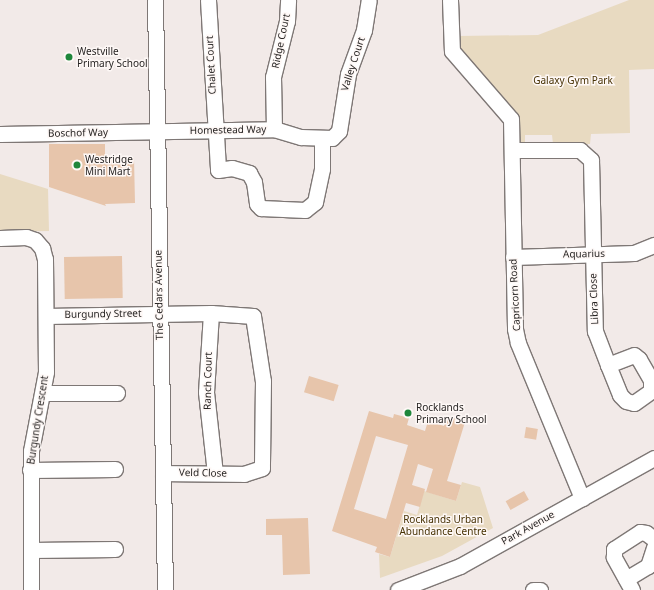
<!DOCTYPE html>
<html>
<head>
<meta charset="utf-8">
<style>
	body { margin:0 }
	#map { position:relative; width:654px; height:590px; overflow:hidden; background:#f2eae8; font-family:"Noto Sans",sans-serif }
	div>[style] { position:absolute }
	.green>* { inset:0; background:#e8dac1 }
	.building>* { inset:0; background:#e7c5ab; transform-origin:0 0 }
	.roads { filter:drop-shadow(1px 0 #7e7775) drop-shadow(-1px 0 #7e7775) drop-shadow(0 1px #7e7775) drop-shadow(0 -1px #7e7775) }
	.minor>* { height:15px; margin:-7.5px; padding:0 7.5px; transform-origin:7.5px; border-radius:7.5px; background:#fff }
	.dots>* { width:11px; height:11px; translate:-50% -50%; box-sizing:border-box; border:2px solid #fef8f6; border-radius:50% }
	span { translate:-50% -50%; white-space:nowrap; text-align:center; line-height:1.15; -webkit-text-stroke:3px #fef8f6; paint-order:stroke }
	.street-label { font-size:10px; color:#272423 }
	.poi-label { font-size:10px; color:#272423 }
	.left { translate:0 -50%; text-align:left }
	.park-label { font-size:10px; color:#463103 }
</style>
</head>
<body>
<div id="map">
	<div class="green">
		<div style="clip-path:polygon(629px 0,654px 0,654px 69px,629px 70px,630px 133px,591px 134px,590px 144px,553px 144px,552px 135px,525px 135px,525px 144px,521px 143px,514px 111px,460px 50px,458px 36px,538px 35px)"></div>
		<div style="clip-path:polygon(0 174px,48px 189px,49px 231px,0 232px)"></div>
		<div style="clip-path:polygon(462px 482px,480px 487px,493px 528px,442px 556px,380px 578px,379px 554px,390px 557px,404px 511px,417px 515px,424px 491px,456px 501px)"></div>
	</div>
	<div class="building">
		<div style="clip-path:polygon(49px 144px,105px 144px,105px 159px,134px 158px,135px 203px,105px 204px,106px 206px,49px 187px)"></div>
		<div style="left:122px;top:256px;width:42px;height:58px;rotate:89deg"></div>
		<div style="left:309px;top:376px;width:31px;height:17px;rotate:17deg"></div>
		<div style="clip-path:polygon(evenodd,369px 411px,393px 418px,394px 414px,409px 418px,407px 425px,425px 431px,428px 421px,444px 426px,447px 416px,465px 422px,447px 481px,461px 485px,456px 501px,426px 492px,433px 469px,418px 464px,412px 485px,425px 489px,420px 507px,406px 503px,390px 557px,375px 552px,377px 547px,332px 531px,369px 411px,376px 436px,408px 445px,386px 519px,354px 509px,376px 436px)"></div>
		<div style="left:526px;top:427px;width:12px;height:11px;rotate:9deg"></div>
		<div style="left:524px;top:491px;width:10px;height:21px;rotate:61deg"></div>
		<div style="clip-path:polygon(308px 518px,310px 574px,283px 575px,282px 535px,266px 535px,266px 519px)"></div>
	</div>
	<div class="roads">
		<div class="minor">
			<div style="left:155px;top:0;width:590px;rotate:89.03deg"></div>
			<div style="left:208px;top:0;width:170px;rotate:86.6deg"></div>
			<div style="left:218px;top:170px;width:14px;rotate:-8deg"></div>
			<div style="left:232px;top:168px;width:18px;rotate:16deg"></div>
			<div style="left:249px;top:173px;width:10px;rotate:61deg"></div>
			<div style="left:254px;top:182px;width:22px;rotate:82deg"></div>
			<div style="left:257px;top:204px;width:6px;rotate:45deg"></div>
			<div style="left:261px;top:208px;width:44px;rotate:2.6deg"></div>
			<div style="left:305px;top:210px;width:13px;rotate:-39deg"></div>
			<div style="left:315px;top:202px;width:34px;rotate:-78deg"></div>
			<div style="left:322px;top:169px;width:30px;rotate:-90deg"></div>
			<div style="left:450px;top:0;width:51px;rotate:87.8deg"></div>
			<div style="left:452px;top:51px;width:90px;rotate:49.1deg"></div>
			<div style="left:511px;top:119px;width:210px;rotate:88.9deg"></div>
			<div style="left:515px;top:329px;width:14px;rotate:78deg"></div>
			<div style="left:518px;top:343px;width:168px;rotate:67.6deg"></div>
			<div style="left:274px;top:129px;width:52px;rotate:-91.1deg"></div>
			<div style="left:273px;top:77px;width:58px;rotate:-76deg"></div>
			<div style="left:287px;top:21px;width:21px;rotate:-87deg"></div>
			<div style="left:0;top:134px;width:274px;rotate:-1deg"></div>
			<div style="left:274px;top:129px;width:28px;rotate:17deg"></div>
			<div style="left:301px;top:137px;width:31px;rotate:2deg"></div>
			<div style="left:332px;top:138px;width:10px;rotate:-45deg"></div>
			<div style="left:339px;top:131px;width:58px;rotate:-81deg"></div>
			<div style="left:348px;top:74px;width:47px;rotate:-70deg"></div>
			<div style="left:364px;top:30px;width:30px;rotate:-81deg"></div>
			<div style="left:513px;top:150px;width:67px"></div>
			<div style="left:580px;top:150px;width:15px;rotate:42deg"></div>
			<div style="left:591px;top:160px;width:171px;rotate:88.7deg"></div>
			<div style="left:595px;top:331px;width:36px;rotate:69deg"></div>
			<div style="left:608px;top:365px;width:32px;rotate:68deg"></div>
			<div style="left:620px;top:395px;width:8px;rotate:45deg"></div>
			<div style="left:626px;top:401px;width:8px;rotate:14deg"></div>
			<div style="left:634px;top:403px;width:21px;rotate:-35deg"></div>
			<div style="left:651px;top:391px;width:11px;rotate:-90deg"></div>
			<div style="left:651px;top:380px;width:24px;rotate:-120deg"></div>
			<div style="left:639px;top:359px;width:6px;rotate:-141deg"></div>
			<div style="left:634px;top:355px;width:28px;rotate:159deg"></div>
			<div style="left:0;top:238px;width:26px;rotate:-2deg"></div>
			<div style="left:26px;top:237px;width:9px;rotate:18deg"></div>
			<div style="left:35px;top:240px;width:11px;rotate:49deg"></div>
			<div style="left:42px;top:248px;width:11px;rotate:75deg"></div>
			<div style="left:45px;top:259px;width:113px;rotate:89.5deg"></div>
			<div style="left:46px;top:372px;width:80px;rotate:100.8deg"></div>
			<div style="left:31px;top:451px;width:139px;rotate:90deg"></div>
			<div style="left:513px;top:257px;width:121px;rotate:-1.9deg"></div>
			<div style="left:634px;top:253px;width:22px;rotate:-22deg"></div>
			<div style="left:211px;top:313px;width:79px;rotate:93.6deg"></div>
			<div style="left:206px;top:392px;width:81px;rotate:83.7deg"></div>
			<div style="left:46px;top:316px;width:165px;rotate:-1deg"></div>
			<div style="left:211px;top:313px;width:42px;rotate:4.1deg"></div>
			<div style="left:253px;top:316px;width:66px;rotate:81.3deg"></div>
			<div style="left:263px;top:381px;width:87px;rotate:90.7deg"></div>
			<div style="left:262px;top:468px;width:19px;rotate:162deg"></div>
			<div style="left:244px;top:474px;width:81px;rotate:-179.3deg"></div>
			<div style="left:44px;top:393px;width:73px"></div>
			<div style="left:30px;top:470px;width:85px;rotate:-0.7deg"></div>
			<div style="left:31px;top:550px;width:84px;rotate:-0.7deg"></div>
			<div style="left:626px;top:579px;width:26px;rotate:-31deg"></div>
			<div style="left:648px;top:566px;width:20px;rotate:-72deg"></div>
			<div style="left:398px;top:590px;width:66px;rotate:-21.2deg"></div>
			<div style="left:460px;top:566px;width:222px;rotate:-29.1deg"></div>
			<div style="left:533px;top:590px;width:7px"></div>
			<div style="left:632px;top:590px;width:38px;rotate:-119deg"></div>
			<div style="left:614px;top:557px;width:8px;rotate:-90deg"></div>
			<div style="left:614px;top:549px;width:31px;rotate:-33deg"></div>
			<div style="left:640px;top:532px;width:6px;rotate:9deg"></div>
			<div style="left:646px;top:533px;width:10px;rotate:37deg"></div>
		</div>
	</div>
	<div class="dots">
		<div style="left:69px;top:57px;background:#1e863b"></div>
		<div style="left:77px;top:165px;background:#1e863b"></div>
		<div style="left:408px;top:413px;background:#1e863b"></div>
	</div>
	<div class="street-label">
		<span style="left:281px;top:41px;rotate:-78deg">Ridge Court</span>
		<span style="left:353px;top:64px;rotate:-72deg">Valley Court</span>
		<span style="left:211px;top:65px;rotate:-93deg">Chalet Court</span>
		<span style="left:228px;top:130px;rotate:-1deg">Homestead Way</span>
		<span style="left:78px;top:133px;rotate:-1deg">Boschof Way</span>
		<span style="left:584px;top:254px;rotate:-1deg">Aquarius</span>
		<span style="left:159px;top:295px;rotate:-91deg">The Cedars Avenue</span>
		<span style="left:515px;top:295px;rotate:-93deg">Capricorn Road</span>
		<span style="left:594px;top:299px;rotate:-92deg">Libra Close</span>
		<span style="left:103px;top:314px;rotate:-1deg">Burgundy Street</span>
		<span style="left:208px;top:381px;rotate:-89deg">Ranch Court</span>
		<span style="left:38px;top:420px;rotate:-81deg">Burgundy Crescent</span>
		<span style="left:203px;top:473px;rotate:1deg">Veld Close</span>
		<span style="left:528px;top:528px;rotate:-29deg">Park Avenue</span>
	</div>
	<div class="poi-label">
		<span class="left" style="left:77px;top:57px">Westville<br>Primary School</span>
		<span class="left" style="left:85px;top:165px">Westridge<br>Mini Mart</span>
		<span class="left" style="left:416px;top:413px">Rocklands<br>Primary School</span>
	</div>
	<div class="park-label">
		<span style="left:573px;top:81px">Galaxy Gym Park</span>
		<span style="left:443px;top:525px">Rocklands Urban<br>Abundance Centre</span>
	</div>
</div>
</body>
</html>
